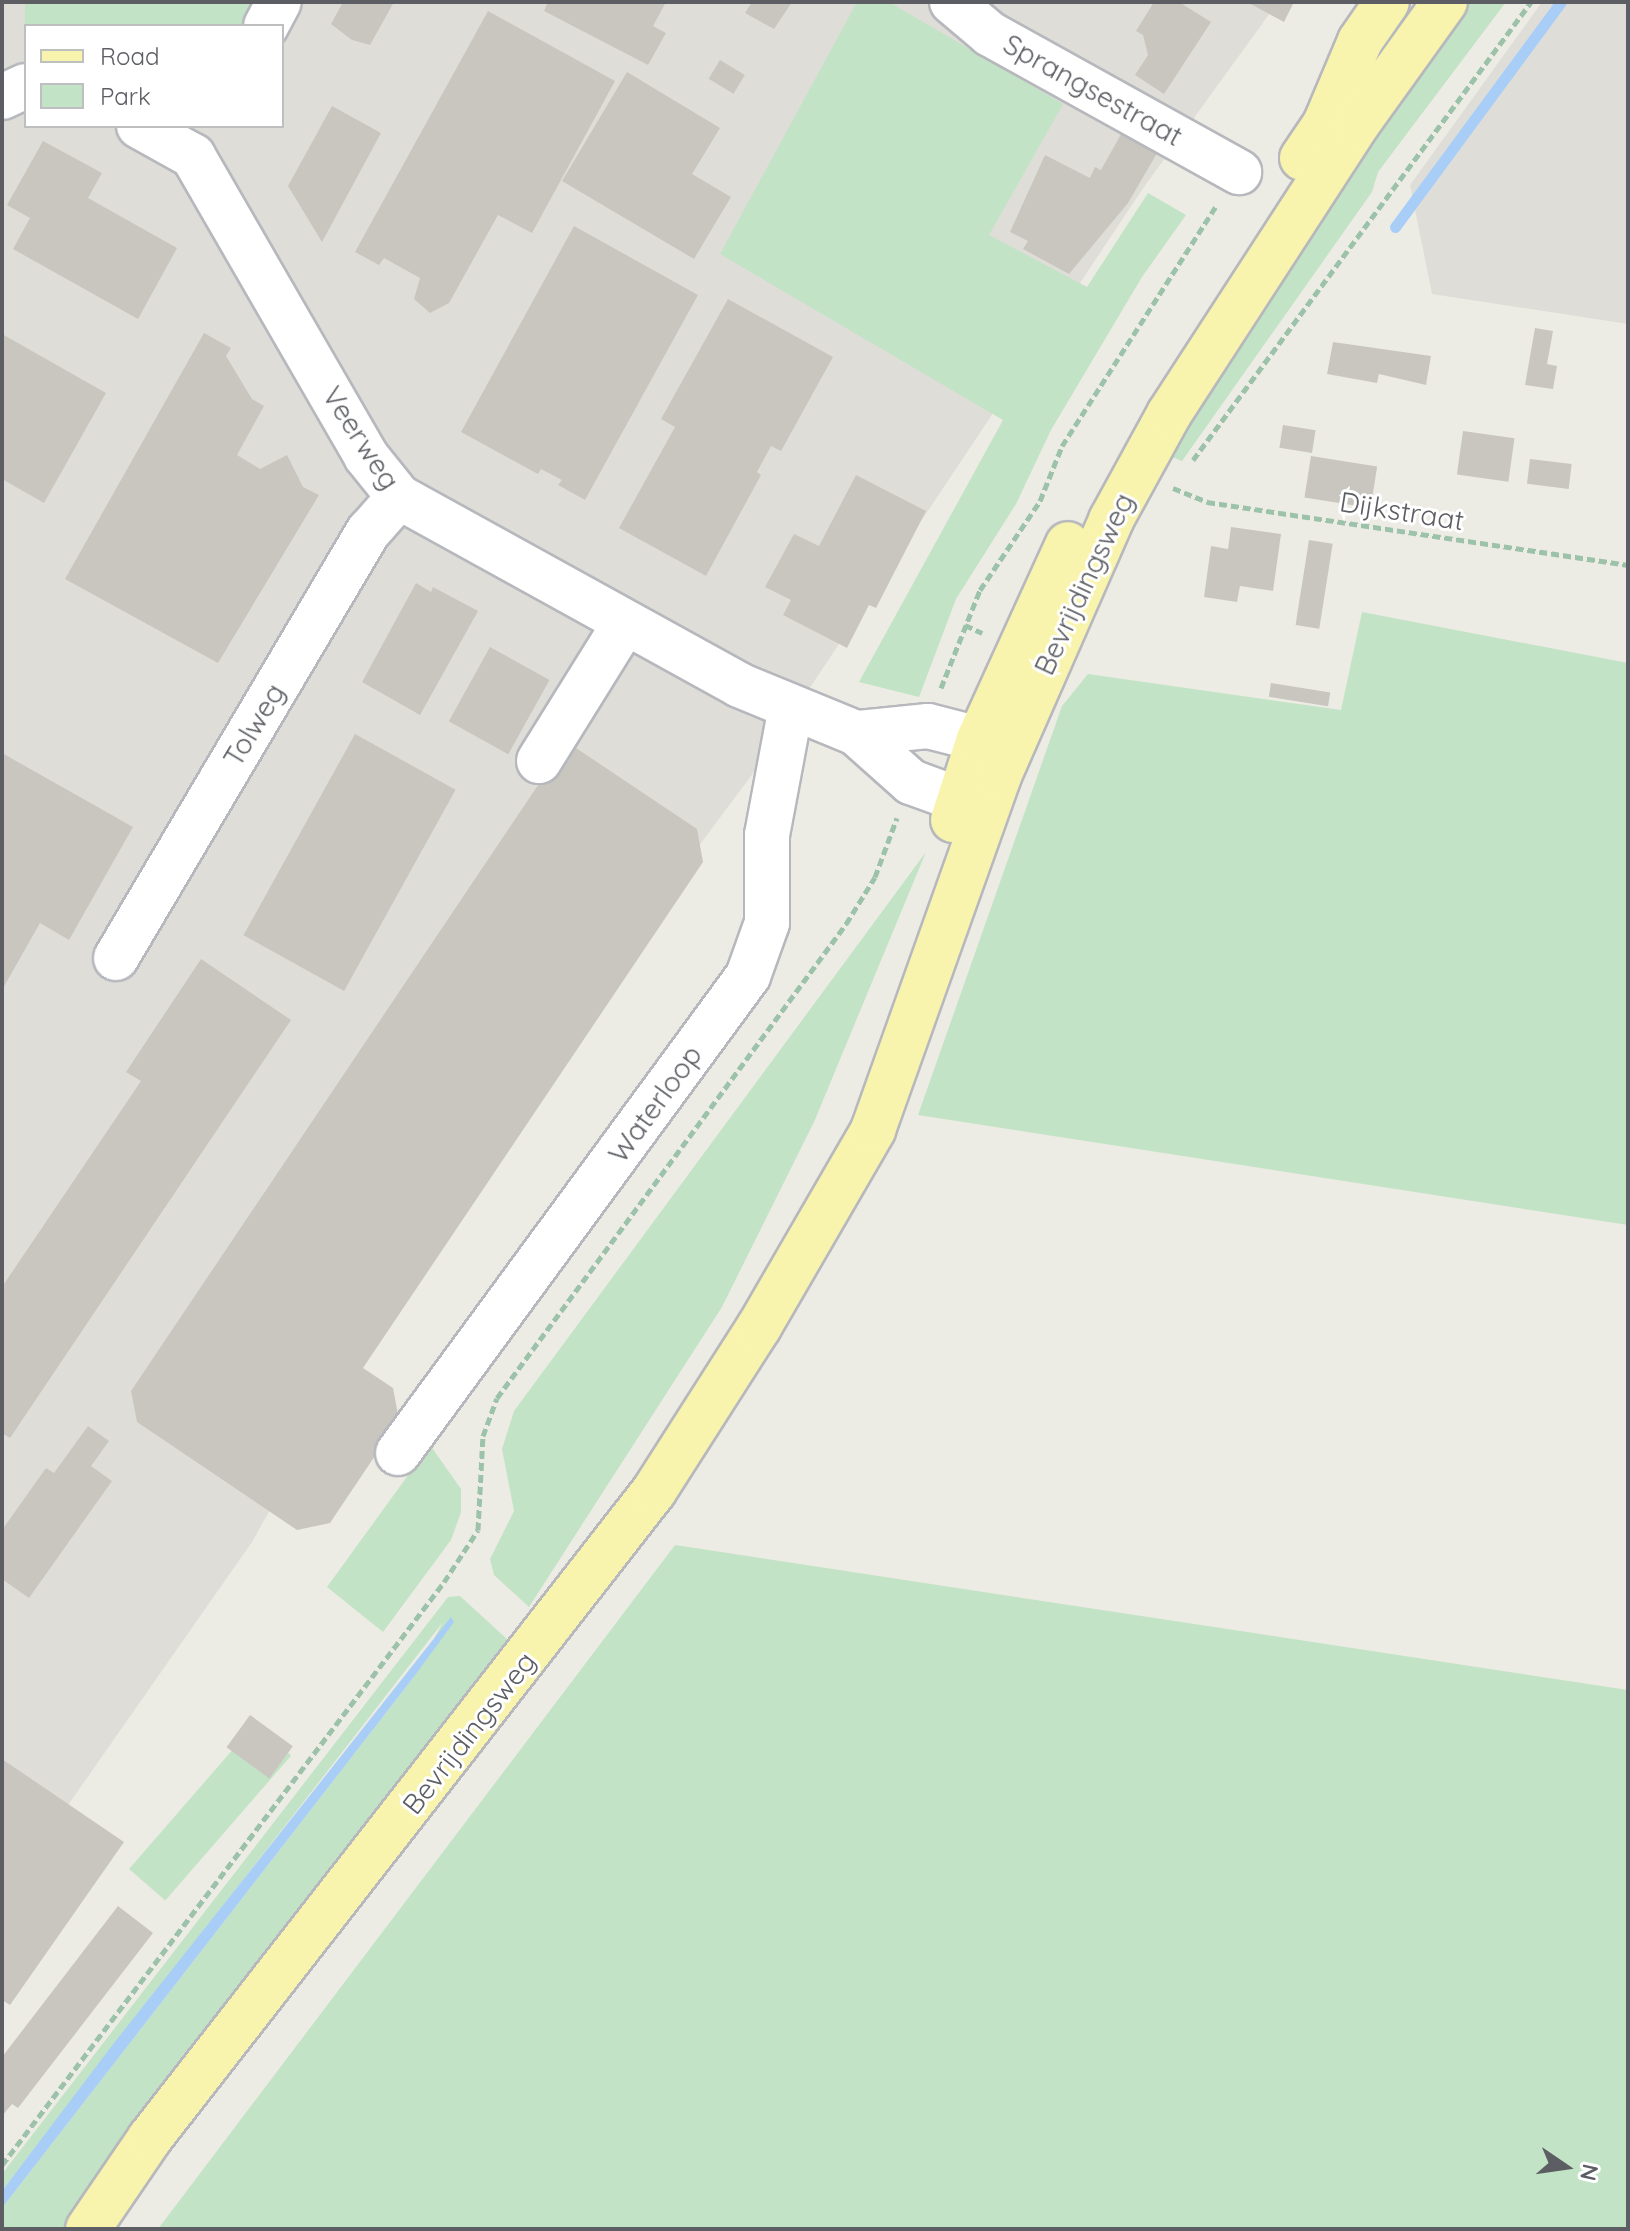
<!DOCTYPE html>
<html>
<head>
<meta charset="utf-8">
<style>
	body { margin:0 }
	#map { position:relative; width:1630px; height:2231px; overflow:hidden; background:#edece4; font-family:Quicksand,sans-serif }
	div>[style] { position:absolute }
	.industrial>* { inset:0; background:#dfddd8 }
	.green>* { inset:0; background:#c2e3c5; transform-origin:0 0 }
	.water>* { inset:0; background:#a8cef8 }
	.stream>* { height:11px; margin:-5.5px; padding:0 5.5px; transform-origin:5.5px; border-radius:5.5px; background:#a8cef8 }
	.building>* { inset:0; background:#c9c6c0; transform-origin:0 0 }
	.path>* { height:5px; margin-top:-2.5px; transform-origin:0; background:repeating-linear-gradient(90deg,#9cc3aa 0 8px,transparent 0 12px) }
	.roads { filter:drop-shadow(2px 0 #b6b8bd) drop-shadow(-2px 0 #b6b8bd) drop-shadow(0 2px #b6b8bd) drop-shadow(0 -2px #b6b8bd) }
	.minor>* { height:44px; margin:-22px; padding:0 22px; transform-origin:22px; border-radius:22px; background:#fff }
	.major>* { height:44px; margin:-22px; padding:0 22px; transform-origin:22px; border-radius:22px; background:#f9f4ad }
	span { translate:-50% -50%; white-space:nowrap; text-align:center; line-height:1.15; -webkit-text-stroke:6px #fff; paint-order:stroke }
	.street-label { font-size:28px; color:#5c5e63 }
	.frame { position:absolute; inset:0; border:4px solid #5c5e63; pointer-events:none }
	.legend { position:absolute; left:24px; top:24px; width:260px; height:104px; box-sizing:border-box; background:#fff; border:2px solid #bebfc1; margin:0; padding:10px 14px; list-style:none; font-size:24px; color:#5c5e63 }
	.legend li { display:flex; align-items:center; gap:16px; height:40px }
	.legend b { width:40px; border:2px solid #bebfc1 }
	.north { position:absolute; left:1526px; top:2127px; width:80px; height:80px; -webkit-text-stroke:6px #fff; paint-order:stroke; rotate:103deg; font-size:22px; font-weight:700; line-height:32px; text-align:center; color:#5c5e63 }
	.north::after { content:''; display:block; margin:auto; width:28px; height:36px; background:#5c5e63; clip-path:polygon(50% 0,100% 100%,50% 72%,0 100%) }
</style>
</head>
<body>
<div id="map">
	<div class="industrial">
		<div style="clip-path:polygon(evenodd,2px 2px,1278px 2px,1144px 187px,751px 776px,471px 1152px,252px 1542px,59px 1818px,2px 1877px,2px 2px,26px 26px,282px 26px,282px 126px,26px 126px,26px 26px)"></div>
		<div style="clip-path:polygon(1542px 2px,1628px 2px,1628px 324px,1432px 294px,1410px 185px)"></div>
	</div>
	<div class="green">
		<div style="left:25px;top:2px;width:230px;height:24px"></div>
		<div style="clip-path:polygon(857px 2px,889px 2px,1063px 104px,989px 235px,1087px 287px,1148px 193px,1186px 215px,1142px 277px,1051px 430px,1016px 504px,956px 599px,919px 697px,859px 682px,1003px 420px,720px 254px)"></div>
		<div style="clip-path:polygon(1463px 2px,1506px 2px,1378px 172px,1372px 192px,1182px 461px,1159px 452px)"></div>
		<div style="clip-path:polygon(1362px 612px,1628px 663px,1628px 1225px,918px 1115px,1062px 706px,1088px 674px,1341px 710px)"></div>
		<div style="clip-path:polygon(926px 852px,814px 1122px,722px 1307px,529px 1607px,494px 1575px,490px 1559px,514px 1511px,502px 1449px,514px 1411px)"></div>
		<div style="clip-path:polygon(430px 1445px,461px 1489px,461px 1512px,451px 1540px,383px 1632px,327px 1587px)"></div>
		<div style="clip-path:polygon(675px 1545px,1628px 1690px,1628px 2229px,158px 2229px)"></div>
		<div style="clip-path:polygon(460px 1596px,508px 1640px,291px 1921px,70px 2229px,2px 2229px,2px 2208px,413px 1678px,443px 1622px,2px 2191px,2px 2174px,448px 1597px)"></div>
		<div style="left:255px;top:1724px;width:48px;height:192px;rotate:41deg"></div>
	</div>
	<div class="water">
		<div style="clip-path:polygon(451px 1617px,454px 1622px,413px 1678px,2px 2208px,2px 2191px,114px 2043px)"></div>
	</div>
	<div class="stream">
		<div style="left:1395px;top:227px;width:280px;rotate:-53.6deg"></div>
	</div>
	<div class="building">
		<div style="clip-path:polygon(343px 2px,394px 2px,370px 45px,352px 40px,331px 24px)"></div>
		<div style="clip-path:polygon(548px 2px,666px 2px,653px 26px,666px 33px,648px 65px,544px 11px)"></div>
		<div style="clip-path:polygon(752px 2px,792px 2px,774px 29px,745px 13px)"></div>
		<div style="clip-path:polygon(1154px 2px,1179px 2px,1211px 22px,1164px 94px,1135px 75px,1148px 55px,1143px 35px,1136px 31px)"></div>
		<div style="clip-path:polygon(1247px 2px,1294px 2px,1284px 22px)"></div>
		<div style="clip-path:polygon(488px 11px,615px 81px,532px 233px,498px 215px,449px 303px,430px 313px,414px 299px,420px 278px,384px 258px,379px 265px,355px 252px)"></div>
		<div style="left:720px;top:60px;width:29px;height:22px;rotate:31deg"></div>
		<div style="clip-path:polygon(627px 72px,720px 128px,692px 174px,731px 197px,694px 259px,562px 181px)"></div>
		<div style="clip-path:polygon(332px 106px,381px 133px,322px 242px,288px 186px)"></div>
		<div style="clip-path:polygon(1125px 127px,1160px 148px,1128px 203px,1069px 274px,1023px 249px,1028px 241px,1010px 232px,1045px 155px,1090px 178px,1095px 167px,1101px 170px)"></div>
		<div style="clip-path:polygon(43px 141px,102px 173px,88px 198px,177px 248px,138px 319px,13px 249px,30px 218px,7px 205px)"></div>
		<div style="clip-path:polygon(574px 226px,698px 295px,585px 500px,558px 485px,562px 480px,541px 469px,538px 474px,461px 432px)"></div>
		<div style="clip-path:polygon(728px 299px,833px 357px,781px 451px,771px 446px,757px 472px,761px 475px,706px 576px,619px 528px,675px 427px,661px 419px)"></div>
		<div style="clip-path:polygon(1535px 328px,1553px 331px,1547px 364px,1557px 366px,1553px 389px,1525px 385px)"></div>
		<div style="clip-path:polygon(204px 333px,231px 348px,226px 356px,252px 399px,264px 406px,237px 455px,260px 469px,287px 455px,303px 487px,319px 495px,218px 663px,65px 579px)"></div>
		<div style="clip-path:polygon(2px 334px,106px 393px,44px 503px,2px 479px)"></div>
		<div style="clip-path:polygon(1333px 342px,1431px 356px,1426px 385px,1379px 374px,1377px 383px,1327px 374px)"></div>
		<div style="left:1283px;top:425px;width:33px;height:23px;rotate:9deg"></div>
		<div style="left:1463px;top:431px;width:52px;height:44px;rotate:8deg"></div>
		<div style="left:1311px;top:456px;width:67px;height:42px;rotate:9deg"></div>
		<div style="left:1530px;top:459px;width:42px;height:25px;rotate:7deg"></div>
		<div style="clip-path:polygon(856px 475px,926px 511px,876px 608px,869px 605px,847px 648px,783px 615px,791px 600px,765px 587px,794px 534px,819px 546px)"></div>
		<div style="clip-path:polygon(1231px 527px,1281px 534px,1273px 591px,1240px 586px,1237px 602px,1204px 597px,1211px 546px,1228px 549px)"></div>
		<div style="left:1309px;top:540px;width:24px;height:86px;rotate:9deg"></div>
		<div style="clip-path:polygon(416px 583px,431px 592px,433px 587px,478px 611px,420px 715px,362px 682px)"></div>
		<div style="left:490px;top:647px;width:68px;height:85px;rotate:29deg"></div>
		<div style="left:1271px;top:683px;width:60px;height:14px;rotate:9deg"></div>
		<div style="left:355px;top:734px;width:115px;height:230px;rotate:29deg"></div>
		<div style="clip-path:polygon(567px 742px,697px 829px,703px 862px,363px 1368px,393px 1388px,399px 1420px,330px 1523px,297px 1530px,137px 1422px,131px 1391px)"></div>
		<div style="clip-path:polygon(2px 753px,133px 827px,69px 940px,40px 923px,2px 990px)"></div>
		<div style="clip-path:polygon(201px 959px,291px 1020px,10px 1438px,2px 1433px,2px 1287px,141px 1081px,126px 1072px)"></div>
		<div style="clip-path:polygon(88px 1426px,109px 1441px,91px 1466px,112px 1481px,29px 1598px,2px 1579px,2px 1530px,46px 1468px,54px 1473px)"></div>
		<div style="left:250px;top:1715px;width:53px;height:40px;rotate:36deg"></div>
		<div style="clip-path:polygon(2px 1759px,124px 1842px,10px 2005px,2px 2000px)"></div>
		<div style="clip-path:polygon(118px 1906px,153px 1933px,18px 2108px,12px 2104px,2px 2116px,2px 2057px)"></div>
	</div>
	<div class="path">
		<div style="left:1193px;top:460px;width:569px;rotate:-53.57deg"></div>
		<div style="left:1173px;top:488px;width:37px;rotate:22deg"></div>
		<div style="left:1207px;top:502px;width:426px;rotate:8.5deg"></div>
		<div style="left:965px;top:625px;width:19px;rotate:25deg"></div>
		<div style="left:941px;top:688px;width:105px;rotate:-68.3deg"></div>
		<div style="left:980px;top:590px;width:107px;rotate:-56deg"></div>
		<div style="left:1040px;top:501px;width:59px;rotate:-68.2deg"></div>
		<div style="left:1062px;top:446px;width:287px;rotate:-57.3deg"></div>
		<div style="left:2px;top:2165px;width:732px;rotate:-52.83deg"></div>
		<div style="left:444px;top:1582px;width:62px;rotate:-56.8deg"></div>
		<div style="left:478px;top:1530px;width:94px;rotate:-87deg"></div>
		<div style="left:483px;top:1436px;width:40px;rotate:-69.8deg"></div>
		<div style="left:497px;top:1398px;width:589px;rotate:-53.64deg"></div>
		<div style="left:846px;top:924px;width:55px;rotate:-58.3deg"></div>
		<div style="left:875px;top:877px;width:63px;rotate:-69.6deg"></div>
	</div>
	<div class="roads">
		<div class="minor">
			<div style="left:952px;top:2px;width:50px;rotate:40.1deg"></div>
			<div style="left:990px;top:34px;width:285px;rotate:29deg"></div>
			<div style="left:266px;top:26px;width:27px;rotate:-62deg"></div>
			<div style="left:2px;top:97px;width:26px;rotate:-25deg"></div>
			<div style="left:139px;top:126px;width:62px;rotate:29.1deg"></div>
			<div style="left:193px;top:156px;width:346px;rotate:60deg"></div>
			<div style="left:366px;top:456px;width:53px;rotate:51.2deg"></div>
			<div style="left:399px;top:497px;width:389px;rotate:28.9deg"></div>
			<div style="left:739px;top:685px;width:126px;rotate:22.3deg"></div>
			<div style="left:856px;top:733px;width:74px;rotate:41.7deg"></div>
			<div style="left:911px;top:782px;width:52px;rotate:20.2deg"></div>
			<div style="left:960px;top:800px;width:44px;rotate:-30.1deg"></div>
			<div style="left:998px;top:778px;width:43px;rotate:-116deg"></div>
			<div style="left:979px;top:739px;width:53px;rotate:-165.7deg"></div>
			<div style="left:928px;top:726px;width:72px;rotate:174.4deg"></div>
			<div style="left:539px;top:761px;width:163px;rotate:-58.1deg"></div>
			<div style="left:116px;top:958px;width:496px;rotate:-59.4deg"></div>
			<div style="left:369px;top:531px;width:45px;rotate:-48.6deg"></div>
			<div style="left:398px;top:1453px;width:592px;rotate:-53.73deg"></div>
			<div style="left:748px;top:976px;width:56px;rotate:-70.3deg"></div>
			<div style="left:767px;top:923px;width:88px;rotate:-90deg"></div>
			<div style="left:767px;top:835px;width:130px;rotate:-79.4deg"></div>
		</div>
		<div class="major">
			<div style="left:1302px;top:158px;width:41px;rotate:-55.9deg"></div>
			<div style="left:1325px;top:124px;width:90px;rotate:-67.1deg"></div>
			<div style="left:1360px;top:41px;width:47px;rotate:-55.3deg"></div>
			<div style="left:953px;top:820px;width:85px;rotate:-72.2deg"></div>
			<div style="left:979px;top:739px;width:214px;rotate:-65.5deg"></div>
			<div style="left:88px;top:2229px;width:110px;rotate:-55.7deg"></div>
			<div style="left:150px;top:2138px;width:820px;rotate:-52.08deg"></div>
			<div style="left:654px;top:1491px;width:195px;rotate:-57.4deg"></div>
			<div style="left:759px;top:1327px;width:228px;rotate:-59.9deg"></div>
			<div style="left:873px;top:1130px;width:374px;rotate:-70.4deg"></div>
			<div style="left:998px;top:778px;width:282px;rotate:-66.3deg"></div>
			<div style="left:1111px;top:520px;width:121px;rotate:-61.3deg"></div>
			<div style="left:1169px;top:414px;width:347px;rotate:-57deg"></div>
			<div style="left:1358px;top:123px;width:149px;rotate:-54.3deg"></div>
		</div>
	</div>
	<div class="street-label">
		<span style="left:1093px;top:90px;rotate:29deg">Sprangsestraat</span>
		<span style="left:361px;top:438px;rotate:57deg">Veerweg</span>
		<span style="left:1402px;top:511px;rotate:9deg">Dijkstraat</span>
		<span style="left:1084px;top:584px;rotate:-65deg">Bevrijdingsweg</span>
		<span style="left:254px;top:725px;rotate:-59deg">Tolweg</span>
		<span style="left:655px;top:1104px;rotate:-54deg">Waterloop</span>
		<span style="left:469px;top:1733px;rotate:-52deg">Bevrijdingsweg</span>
	</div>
	<div class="frame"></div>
	<ul class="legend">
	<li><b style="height:10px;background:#f9f4ad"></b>Road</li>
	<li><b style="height:22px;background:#c2e3c5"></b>Park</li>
	</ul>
	<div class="north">N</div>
</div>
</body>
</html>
